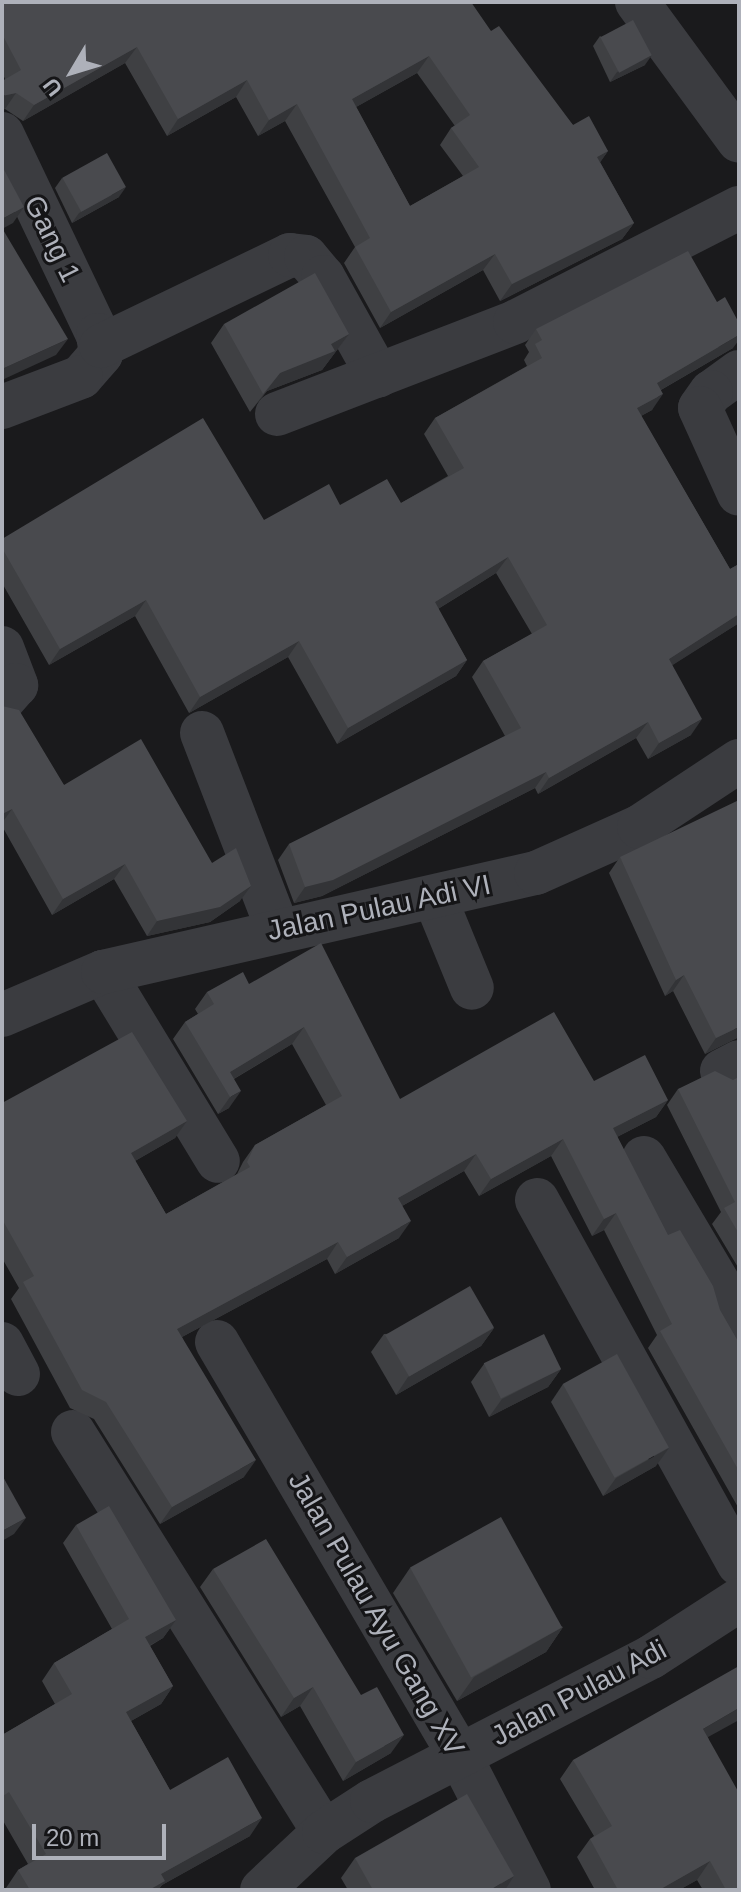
<!DOCTYPE html>
<html>
<head>
<meta charset="utf-8">
<style>
	body { margin:0 }
	#map { position:relative; width:741px; height:1892px; overflow:hidden; background:#1a1a1c; font-family:Arial,sans-serif }
	div>[style] { position:absolute }
	.minor>* { height:44px; margin:-22px; padding:0 22px; transform-origin:22px; border-radius:22px; background:#3b3c40 }
	.wall>* { inset:0; background:#3f4043 }
	.shaded-wall>* { inset:0; background:#333437 }
	.building>* { inset:0; background:#494a4e; transform-origin:0 0 }
	span { translate:-50% -50%; white-space:nowrap; text-align:center; line-height:1.15; -webkit-text-stroke:6px #151517; paint-order:stroke }
	.street-label { font-size:28px; color:#aeb1ba }
	.frame { position:absolute; inset:0; border:4px solid #aeb1ba; pointer-events:none }
	.north { position:absolute; left:32px; top:32px; width:80px; height:80px; -webkit-text-stroke:6px #151517; paint-order:stroke; rotate:232deg; font-size:22px; font-weight:700; line-height:32px; text-align:center; color:#aeb1ba }
	.north::after { content:''; display:block; margin:auto; width:28px; height:36px; background:#aeb1ba; clip-path:polygon(50% 0,100% 100%,50% 72%,0 100%) }
	.scale { position:absolute; left:32px; top:1824px; width:134px; height:36px; box-sizing:border-box; border:4px solid #aeb1ba; border-top:0; padding-left:10px; font-size:24px; line-height:28px; white-space:nowrap; color:#aeb1ba; -webkit-text-stroke:6px #151517; paint-order:stroke }
</style>
</head>
<body>
<div id="map">
	<div class="minor">
		<div style="left:637px;top:2px;width:172px;rotate:53.7deg"></div>
		<div style="left:2px;top:134px;width:223px;rotate:64.5deg"></div>
		<div style="left:98px;top:335px;width:19px;rotate:81deg"></div>
		<div style="left:101px;top:354px;width:30px;rotate:131deg"></div>
		<div style="left:81px;top:377px;width:85px;rotate:159.2deg"></div>
		<div style="left:101px;top:346px;width:210px;rotate:-25.7deg"></div>
		<div style="left:290px;top:255px;width:16px;rotate:7deg"></div>
		<div style="left:306px;top:257px;width:26px;rotate:50deg"></div>
		<div style="left:323px;top:277px;width:113px;rotate:60.9deg"></div>
		<div style="left:739px;top:372px;width:34px;rotate:144deg"></div>
		<div style="left:711px;top:392px;width:19px;rotate:125deg"></div>
		<div style="left:700px;top:408px;width:94px;rotate:65.6deg"></div>
		<div style="left:277px;top:414px;width:255px;rotate:-21.1deg"></div>
		<div style="left:515px;top:322px;width:251px;rotate:-27deg"></div>
		<div style="left:2px;top:648px;width:40px;rotate:69deg"></div>
		<div style="left:16px;top:685px;width:21px;rotate:131deg"></div>
		<div style="left:202px;top:733px;width:211px;rotate:68.9deg"></div>
		<div style="left:435px;top:898px;width:97px;rotate:67.7deg"></div>
		<div style="left:103px;top:972px;width:221px;rotate:58.7deg"></div>
		<div style="left:2px;top:1015px;width:110px;rotate:-23.1deg"></div>
		<div style="left:103px;top:972px;width:444px;rotate:-12.9deg"></div>
		<div style="left:536px;top:873px;width:113px;rotate:-24.1deg"></div>
		<div style="left:639px;top:827px;width:120px;rotate:-33.4deg"></div>
		<div style="left:722px;top:1071px;width:19px;rotate:-28deg"></div>
		<div style="left:644px;top:1158px;width:186px;rotate:59.3deg"></div>
		<div style="left:537px;top:1200px;width:416px;rotate:61deg"></div>
		<div style="left:217px;top:1342px;width:480px;rotate:59.6deg"></div>
		<div style="left:460px;top:1756px;width:151px;rotate:62.8deg"></div>
		<div style="left:2px;top:1344px;width:34px;rotate:62deg"></div>
		<div style="left:73px;top:1432px;width:472px;rotate:57.9deg"></div>
		<div style="left:262px;top:1890px;width:85px;rotate:-43.1deg"></div>
		<div style="left:324px;top:1832px;width:57px;rotate:-32.9deg"></div>
		<div style="left:372px;top:1801px;width:314px;rotate:-27.3deg"></div>
		<div style="left:651px;top:1657px;width:105px;rotate:-32.9deg"></div>
	</div>
	<div class="wall">
		<div style="clip-path:polygon(evenodd,2px 2px,491px 31px,573px 125px,608px 151px,600px 162px,634px 223px,622px 239px,500px 301px,483px 270px,380px 328px,344px 263px,355px 247px,285px 121px,258px 136px,236px 97px,167px 136px,125px 63px,23px 121px,5px 109px,5px 79px,2px 72px,2px 2px,417px 73px,455px 126px,451px 128px,440px 145px,463px 176px,410px 206px,356px 107px,417px 73px)"></div>
		<div style="clip-path:polygon(600px 36px,645px 65px,610px 82px,593px 46px)"></div>
		<div style="clip-path:polygon(62px 178px,119px 197px,72px 223px,55px 188px)"></div>
		<div style="clip-path:polygon(224px 324px,349px 334px,322px 370px,267px 391px,250px 412px,211px 343px)"></div>
		<div style="clip-path:polygon(536px 329px,733px 348px,661px 390px,652px 410px,641px 416px,730px 569px,739px 564px,739px 623px,672px 665px,691px 735px,648px 759px,636px 738px,538px 794px,535px 788px,322px 896px,294px 903px,278px 860px,289px 844px,505px 736px,472px 677px,483px 661px,532px 634px,496px 573px,438px 609px,467px 660px,456px 676px,337px 744px,288px 657px,189px 713px,135px 616px,49px 665px,2px 583px,2px 539px,264px 520px,340px 505px,401px 503px,448px 476px,424px 434px,435px 418px,527px 366px,524px 360px,529px 352px,525px 345px)"></div>
		<div style="clip-path:polygon(2px 706px,64px 785px,212px 863px,240px 901px,210px 922px,147px 936px,114px 879px,52px 915px,2px 826px)"></div>
		<div style="clip-path:polygon(620px 857px,739px 1037px,705px 1054px,673px 991px,665px 996px,609px 873px)"></div>
		<div style="clip-path:polygon(249px 984px,400px 1099px,594px 1081px,668px 1100px,656px 1117px,617px 1137px,668px 1235px,720px 1310px,739px 1343px,739px 1509px,648px 1348px,657px 1335px,604px 1230px,592px 1236px,551px 1156px,479px 1196px,464px 1171px,402px 1206px,399px 1238px,335px 1274px,327px 1259px,182px 1337px,244px 1477px,160px 1524px,94px 1419px,70px 1408px,11px 1299px,19px 1288px,2px 1258px,2px 1102px,187px 1121px,175px 1138px,135px 1161px,166px 1214px,237px 1174px,243px 1162px,255px 1145px,326px 1105px,292px 1044px,234px 1079px,229px 1108px,218px 1114px,173px 1039px,185px 1022px,198px 1014px,195px 1009px,207px 992px)"></div>
		<div style="clip-path:polygon(739px 1077px,739px 1269px,712px 1224px,721px 1212px,667px 1105px,678px 1089px,733px 1080px)"></div>
		<div style="clip-path:polygon(494px 1328px,481px 1346px,396px 1395px,371px 1352px,384px 1334px)"></div>
		<div style="clip-path:polygon(484px 1364px,561px 1369px,548px 1387px,489px 1417px,471px 1382px)"></div>
		<div style="clip-path:polygon(563px 1384px,656px 1466px,603px 1496px,551px 1402px)"></div>
		<div style="clip-path:polygon(76px 1525px,176px 1620px,163px 1638px,150px 1646px,173px 1686px,161px 1704px,131px 1721px,170px 1790px,250px 1836px,162px 1885px,158px 1890px,7px 1890px,6px 1888px,18px 1870px,28px 1864px,2px 1819px,2px 1735px,55px 1704px,42px 1681px,54px 1663px,112px 1629px,63px 1543px)"></div>
		<div style="clip-path:polygon(410px 1568px,563px 1627px,546px 1652px,457px 1701px,393px 1593px)"></div>
		<div style="clip-path:polygon(213px 1569px,391px 1753px,343px 1781px,300px 1706px,281px 1717px,200px 1587px)"></div>
		<div style="clip-path:polygon(708px 1737px,739px 1890px,703px 1890px,697px 1880px,679px 1890px,595px 1890px,577px 1857px,590px 1839px,594px 1836px,560px 1779px,573px 1760px)"></div>
		<div style="clip-path:polygon(355px 1858px,505px 1890px,348px 1890px,341px 1878px)"></div>
	</div>
	<div class="shaded-wall">
		<div style="clip-path:polygon(137px 47px,125px 63px,23px 121px,34px 105px)"></div>
		<div style="clip-path:polygon(652px 55px,645px 65px,610px 82px,617px 72px)"></div>
		<div style="clip-path:polygon(429px 56px,417px 73px,340px 116px,352px 99px)"></div>
		<div style="clip-path:polygon(247px 80px,236px 97px,167px 136px,178px 119px)"></div>
		<div style="clip-path:polygon(16px 93px,5px 109px,2px 110px,2px 96px)"></div>
		<div style="clip-path:polygon(297px 104px,285px 121px,258px 136px,269px 120px)"></div>
		<div style="clip-path:polygon(608px 151px,597px 167px,597px 157px)"></div>
		<div style="clip-path:polygon(126px 187px,119px 197px,72px 223px,79px 213px)"></div>
		<div style="clip-path:polygon(24px 207px,13px 223px,2px 229px,2px 219px)"></div>
		<div style="clip-path:polygon(634px 223px,622px 239px,500px 301px,512px 284px)"></div>
		<div style="clip-path:polygon(495px 254px,483px 270px,380px 328px,391px 312px)"></div>
		<div style="clip-path:polygon(349px 334px,322px 370px,267px 391px,250px 412px,280px 373px)"></div>
		<div style="clip-path:polygon(739px 335px,739px 340px,733px 348px,645px 399px,657px 383px)"></div>
		<div style="clip-path:polygon(68px 339px,56px 355px,2px 380px,2px 369px,4px 368px)"></div>
		<div style="clip-path:polygon(663px 394px,652px 410px,626px 424px,637px 408px)"></div>
		<div style="clip-path:polygon(508px 557px,496px 573px,423px 618px,435px 602px)"></div>
		<div style="clip-path:polygon(146px 600px,135px 616px,49px 665px,60px 649px)"></div>
		<div style="clip-path:polygon(739px 614px,739px 623px,657px 675px,669px 659px)"></div>
		<div style="clip-path:polygon(299px 641px,288px 657px,189px 713px,200px 697px)"></div>
		<div style="clip-path:polygon(467px 660px,456px 676px,337px 744px,348px 728px)"></div>
		<div style="clip-path:polygon(702px 719px,691px 735px,648px 759px,659px 743px)"></div>
		<div style="clip-path:polygon(648px 722px,636px 738px,538px 794px,549px 778px)"></div>
		<div style="clip-path:polygon(546px 772px,535px 788px,322px 896px,294px 903px,305px 887px)"></div>
		<div style="clip-path:polygon(12px 809px,2px 823px,2px 814px)"></div>
		<div style="clip-path:polygon(125px 864px,114px 879px,52px 915px,63px 899px)"></div>
		<div style="clip-path:polygon(251px 886px,240px 901px,210px 922px,147px 936px,157px 921px)"></div>
		<div style="clip-path:polygon(684px 975px,673px 991px,665px 996px,676px 980px)"></div>
		<div style="clip-path:polygon(304px 1027px,292px 1044px,223px 1085px,230px 1072px)"></div>
		<div style="clip-path:polygon(739px 1027px,739px 1037px,705px 1054px,716px 1038px)"></div>
		<div style="clip-path:polygon(241px 1091px,229px 1108px,218px 1114px,230px 1097px)"></div>
		<div style="clip-path:polygon(668px 1100px,656px 1117px,601px 1145px,613px 1128px)"></div>
		<div style="clip-path:polygon(187px 1121px,175px 1138px,119px 1170px,131px 1153px)"></div>
		<div style="clip-path:polygon(563px 1139px,551px 1156px,479px 1196px,491px 1179px)"></div>
		<div style="clip-path:polygon(476px 1154px,464px 1171px,386px 1215px,398px 1198px)"></div>
		<div style="clip-path:polygon(616px 1213px,604px 1230px,592px 1236px,604px 1219px)"></div>
		<div style="clip-path:polygon(411px 1221px,399px 1238px,335px 1274px,347px 1257px)"></div>
		<div style="clip-path:polygon(338px 1242px,327px 1259px,165px 1346px,177px 1329px)"></div>
		<div style="clip-path:polygon(494px 1328px,481px 1346px,396px 1395px,408px 1377px)"></div>
		<div style="clip-path:polygon(561px 1369px,548px 1387px,489px 1417px,502px 1399px)"></div>
		<div style="clip-path:polygon(669px 1448px,656px 1466px,603px 1496px,616px 1478px)"></div>
		<div style="clip-path:polygon(256px 1460px,244px 1477px,160px 1524px,172px 1507px)"></div>
		<div style="clip-path:polygon(26px 1518px,14px 1534px,2px 1541px,2px 1531px)"></div>
		<div style="clip-path:polygon(176px 1620px,163px 1638px,132px 1655px,145px 1637px)"></div>
		<div style="clip-path:polygon(563px 1627px,546px 1652px,457px 1701px,474px 1677px)"></div>
		<div style="clip-path:polygon(173px 1686px,161px 1704px,113px 1731px,126px 1712px)"></div>
		<div style="clip-path:polygon(313px 1687px,300px 1706px,281px 1717px,294px 1698px)"></div>
		<div style="clip-path:polygon(739px 1708px,739px 1720px,690px 1747px,703px 1729px)"></div>
		<div style="clip-path:polygon(404px 1735px,391px 1753px,343px 1781px,356px 1762px)"></div>
		<div style="clip-path:polygon(262px 1818px,250px 1836px,162px 1885px,158px 1890px,149px 1890px,161px 1874px)"></div>
		<div style="clip-path:polygon(710px 1861px,697px 1880px,679px 1890px,659px 1890px)"></div>
		<div style="clip-path:polygon(514px 1876px,505px 1890px,490px 1890px)"></div>
	</div>
	<div class="building">
		<div style="clip-path:polygon(evenodd,2px 2px,471px 2px,491px 31px,499px 26px,573px 125px,589px 116px,608px 151px,597px 157px,634px 223px,512px 284px,495px 254px,391px 312px,355px 247px,370px 238px,297px 104px,269px 120px,247px 80px,178px 119px,137px 47px,34px 105px,16px 93px,2px 96px,2px 81px,21px 70px,2px 34px,2px 2px,429px 56px,470px 115px,451px 128px,479px 167px,410px 206px,352px 99px,429px 56px)"></div>
		<div style="left:633px;top:20px;width:40px;height:37px;rotate:62deg"></div>
		<div style="left:107px;top:153px;width:39px;height:51px;rotate:61deg"></div>
		<div style="clip-path:polygon(2px 166px,24px 207px,2px 219px)"></div>
		<div style="clip-path:polygon(2px 228px,68px 339px,2px 369px)"></div>
		<div style="clip-path:polygon(688px 251px,717px 302px,725px 297px,739px 323px,739px 335px,657px 383px,663px 394px,637px 408px,730px 569px,739px 564px,739px 614px,669px 659px,702px 719px,659px 743px,648px 722px,549px 778px,546px 772px,333px 880px,305px 887px,289px 844px,521px 728px,483px 661px,547px 625px,508px 557px,435px 602px,467px 660px,348px 728px,299px 641px,200px 697px,146px 600px,60px 649px,2px 548px,2px 539px,203px 418px,264px 520px,329px 484px,340px 505px,387px 479px,401px 503px,464px 468px,435px 418px,542px 358px,535px 344px,542px 340px,536px 329px)"></div>
		<div style="clip-path:polygon(315px 273px,349px 334px,331px 344px,335px 351px,280px 373px,263px 394px,224px 324px)"></div>
		<div style="clip-path:polygon(2px 706px,19px 710px,64px 785px,141px 739px,212px 863px,236px 848px,251px 886px,220px 907px,157px 921px,125px 864px,63px 899px,12px 809px,2px 814px)"></div>
		<div style="clip-path:polygon(739px 800px,739px 1027px,716px 1038px,684px 975px,676px 980px,620px 857px)"></div>
		<div style="clip-path:polygon(321px 943px,400px 1099px,554px 1012px,594px 1081px,645px 1055px,668px 1100px,613px 1128px,668px 1235px,680px 1230px,713px 1286px,720px 1310px,739px 1343px,739px 1471px,660px 1331px,672px 1324px,616px 1213px,604px 1219px,563px 1139px,491px 1179px,476px 1154px,398px 1198px,411px 1221px,347px 1257px,338px 1242px,177px 1329px,256px 1460px,172px 1507px,106px 1402px,82px 1390px,23px 1282px,34px 1276px,2px 1219px,2px 1102px,2px 1103px,132px 1032px,187px 1121px,131px 1153px,166px 1214px,250px 1167px,247px 1162px,255px 1145px,342px 1096px,304px 1027px,230px 1072px,241px 1091px,230px 1097px,185px 1022px,214px 1004px,207px 992px,243px 972px,249px 984px)"></div>
		<div style="clip-path:polygon(715px 1071px,733px 1080px,739px 1077px,739px 1234px,724px 1208px,735px 1202px,678px 1089px)"></div>
		<div style="left:470px;top:1286px;width:48px;height:98px;rotate:60deg"></div>
		<div style="left:544px;top:1334px;width:39px;height:67px;rotate:64deg"></div>
		<div style="left:617px;top:1354px;width:107px;height:62px;rotate:61deg"></div>
		<div style="clip-path:polygon(2px 1475px,26px 1518px,2px 1531px)"></div>
		<div style="clip-path:polygon(109px 1506px,176px 1620px,145px 1637px,173px 1686px,126px 1712px,170px 1790px,228px 1757px,262px 1818px,161px 1874px,165px 1881px,149px 1890px,30px 1890px,18px 1870px,46px 1854px,9px 1792px,3px 1796px,2px 1794px,2px 1735px,72px 1694px,54px 1663px,129px 1619px,76px 1525px)"></div>
		<div style="left:501px;top:1517px;width:126px;height:104px;rotate:61deg"></div>
		<div style="clip-path:polygon(266px 1539px,361px 1695px,377px 1687px,404px 1735px,356px 1762px,313px 1687px,294px 1698px,213px 1569px)"></div>
		<div style="clip-path:polygon(739px 1666px,739px 1708px,703px 1729px,739px 1793px,739px 1890px,726px 1890px,710px 1861px,659px 1890px,618px 1890px,590px 1839px,612px 1826px,573px 1760px)"></div>
		<div style="clip-path:polygon(467px 1794px,514px 1876px,490px 1890px,373px 1890px,355px 1858px)"></div>
	</div>
	<div class="street-label">
		<span style="left:52px;top:239px;rotate:64deg">Gang 1</span>
		<span style="left:379px;top:908px;rotate:-12deg">Jalan Pulau Adi VI</span>
		<span style="left:376px;top:1614px;rotate:60deg">Jalan Pulau Ayu Gang XV</span>
		<span style="left:579px;top:1693px;rotate:-28deg">Jalan Pulau Adi</span>
	</div>
	<div class="frame"></div>
	<div class="north">U</div>
	<div class="scale">20 m</div>
</div>
</body>
</html>
